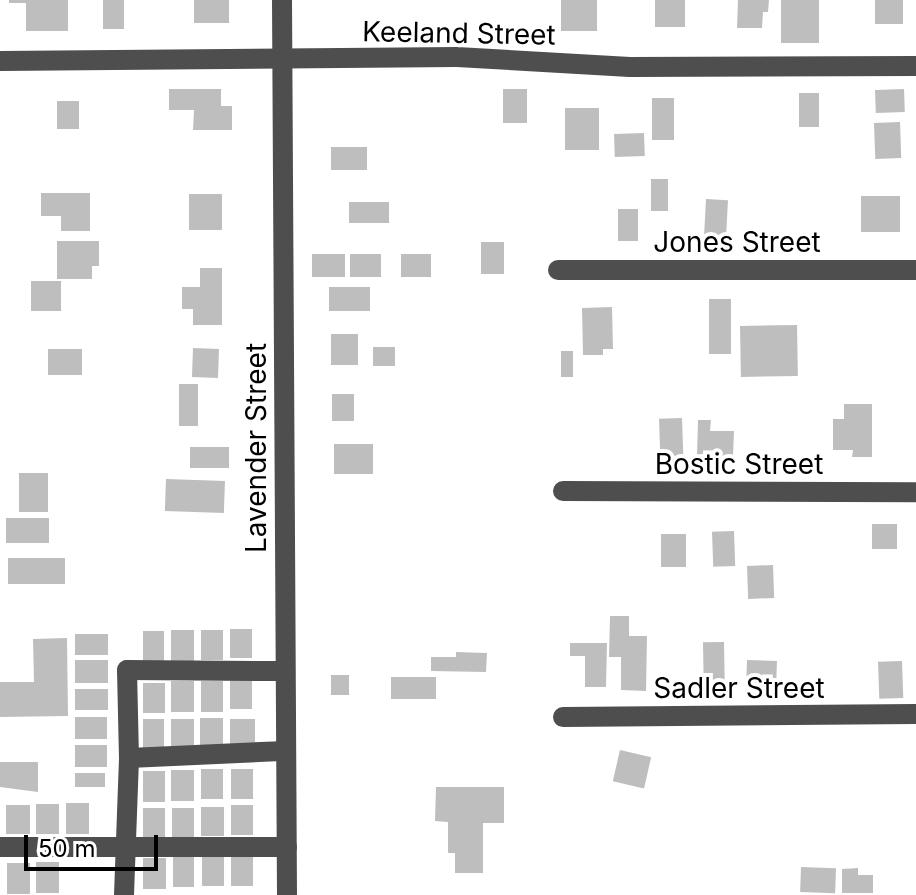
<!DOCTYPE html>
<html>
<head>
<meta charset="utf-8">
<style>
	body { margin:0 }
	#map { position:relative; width:916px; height:895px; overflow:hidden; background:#fff; font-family:Inter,sans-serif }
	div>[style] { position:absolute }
	.building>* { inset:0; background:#bebebe; transform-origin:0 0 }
	.minor>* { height:20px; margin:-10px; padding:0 10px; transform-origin:10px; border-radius:10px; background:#4e4e4e }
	span { translate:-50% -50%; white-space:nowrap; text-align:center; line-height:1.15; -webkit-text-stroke:8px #fff; paint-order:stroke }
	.street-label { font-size:28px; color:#000 }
	.scale { position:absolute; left:24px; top:835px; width:134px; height:36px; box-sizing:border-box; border:4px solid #000; border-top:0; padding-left:10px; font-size:24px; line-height:28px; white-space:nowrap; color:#000; -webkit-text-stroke:6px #fff; paint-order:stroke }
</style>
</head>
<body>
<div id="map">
	<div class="building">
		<div style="clip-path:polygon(9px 0,68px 0,68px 31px,26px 31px,26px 3px,9px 3px)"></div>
		<div style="left:103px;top:0;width:21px;height:29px"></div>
		<div style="left:194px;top:0;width:35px;height:23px"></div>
		<div style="left:561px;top:0;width:36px;height:31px"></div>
		<div style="left:655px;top:0;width:30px;height:27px"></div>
		<div style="clip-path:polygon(738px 0,769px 0,768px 12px,763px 12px,762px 28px,737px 28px)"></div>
		<div style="left:781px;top:0;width:38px;height:43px"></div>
		<div style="left:875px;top:0;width:28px;height:24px"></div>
		<div style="clip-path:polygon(169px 89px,221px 89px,221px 106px,232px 106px,232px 130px,193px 130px,194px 110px,169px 110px)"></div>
		<div style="left:503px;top:89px;width:24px;height:34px"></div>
		<div style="left:904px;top:89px;width:23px;height:29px;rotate:88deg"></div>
		<div style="left:799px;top:93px;width:20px;height:34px"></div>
		<div style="left:652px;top:98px;width:22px;height:42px"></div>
		<div style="left:57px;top:101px;width:22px;height:28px"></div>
		<div style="left:565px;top:108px;width:34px;height:42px"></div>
		<div style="left:900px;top:122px;width:36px;height:26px;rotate:88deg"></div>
		<div style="left:644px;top:133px;width:23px;height:30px;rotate:88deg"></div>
		<div style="left:331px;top:147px;width:36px;height:23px"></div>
		<div style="left:651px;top:179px;width:17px;height:32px"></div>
		<div style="clip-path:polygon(41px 193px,90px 193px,90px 231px,61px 231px,61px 216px,41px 216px)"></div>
		<div style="left:189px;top:194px;width:33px;height:36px"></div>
		<div style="left:861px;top:196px;width:39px;height:36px"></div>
		<div style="left:706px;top:199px;width:22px;height:39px;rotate:3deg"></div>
		<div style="left:349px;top:202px;width:40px;height:21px"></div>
		<div style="left:618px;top:209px;width:20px;height:32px"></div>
		<div style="clip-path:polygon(57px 241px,99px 241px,99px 266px,92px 266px,92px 279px,57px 279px)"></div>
		<div style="left:481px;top:242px;width:23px;height:32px"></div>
		<div style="left:312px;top:254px;width:33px;height:23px"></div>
		<div style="left:350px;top:254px;width:31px;height:23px"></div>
		<div style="left:401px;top:254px;width:30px;height:23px"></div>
		<div style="clip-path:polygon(200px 268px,222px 268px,222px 325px,193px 325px,193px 309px,182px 309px,182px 287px,200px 287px)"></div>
		<div style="left:31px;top:281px;width:30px;height:30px"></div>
		<div style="left:329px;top:287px;width:41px;height:24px"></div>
		<div style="left:709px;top:299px;width:22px;height:55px"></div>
		<div style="clip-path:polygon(612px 307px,613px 349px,603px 349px,603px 355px,583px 355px,582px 308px)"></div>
		<div style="left:797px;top:325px;width:51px;height:57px;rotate:89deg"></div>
		<div style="left:331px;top:334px;width:27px;height:31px"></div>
		<div style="left:373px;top:347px;width:22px;height:19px"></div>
		<div style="left:193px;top:348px;width:26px;height:29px;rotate:2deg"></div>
		<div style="left:48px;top:349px;width:34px;height:26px"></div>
		<div style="left:561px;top:351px;width:12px;height:26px"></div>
		<div style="left:179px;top:384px;width:19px;height:42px"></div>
		<div style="left:332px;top:394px;width:22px;height:27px"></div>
		<div style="clip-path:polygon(844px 404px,872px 404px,872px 457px,852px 457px,853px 450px,833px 450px,833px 419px,844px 419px)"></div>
		<div style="left:682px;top:418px;width:38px;height:23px;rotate:88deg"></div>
		<div style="clip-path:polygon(698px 420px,711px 420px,710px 431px,734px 431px,733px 456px,697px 456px)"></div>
		<div style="left:334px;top:444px;width:39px;height:30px"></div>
		<div style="left:190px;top:447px;width:39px;height:21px"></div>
		<div style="left:19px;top:473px;width:29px;height:39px"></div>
		<div style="left:166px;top:479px;width:59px;height:32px;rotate:2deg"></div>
		<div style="left:6px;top:518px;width:43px;height:25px"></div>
		<div style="left:872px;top:524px;width:25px;height:25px"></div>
		<div style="left:734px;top:531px;width:35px;height:22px;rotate:88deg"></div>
		<div style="left:661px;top:534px;width:25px;height:33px"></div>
		<div style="left:8px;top:558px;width:57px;height:26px"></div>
		<div style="left:773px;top:565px;width:33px;height:26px;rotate:88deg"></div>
		<div style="clip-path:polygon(610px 616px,629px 616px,629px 636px,647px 636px,646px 691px,621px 690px,621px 657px,609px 657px)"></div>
		<div style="left:230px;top:629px;width:22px;height:29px"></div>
		<div style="left:171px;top:630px;width:23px;height:31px"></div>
		<div style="left:201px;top:630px;width:22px;height:30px"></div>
		<div style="left:143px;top:631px;width:21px;height:31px"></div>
		<div style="left:75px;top:634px;width:33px;height:21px"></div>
		<div style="clip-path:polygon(67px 638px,68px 716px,0 717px,0 682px,34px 682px,33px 639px)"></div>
		<div style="left:724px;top:642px;width:40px;height:21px;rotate:89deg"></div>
		<div style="clip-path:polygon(570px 643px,607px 643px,606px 687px,585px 687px,585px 656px,570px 656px)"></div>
		<div style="clip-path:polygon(456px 652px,487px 653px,486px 672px,431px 671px,431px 657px,456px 657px)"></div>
		<div style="left:75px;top:660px;width:33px;height:23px"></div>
		<div style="left:747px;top:660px;width:30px;height:24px;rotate:2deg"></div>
		<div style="left:902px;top:661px;width:37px;height:24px;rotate:88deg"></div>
		<div style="left:331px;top:675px;width:18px;height:20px"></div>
		<div style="left:391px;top:677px;width:45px;height:22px"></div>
		<div style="left:230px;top:680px;width:22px;height:29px"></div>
		<div style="left:171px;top:681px;width:23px;height:31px"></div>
		<div style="left:201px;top:681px;width:22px;height:31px"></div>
		<div style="left:143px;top:683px;width:22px;height:30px"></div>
		<div style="left:75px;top:689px;width:33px;height:21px"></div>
		<div style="left:75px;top:717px;width:32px;height:22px"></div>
		<div style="left:200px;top:718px;width:23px;height:30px"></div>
		<div style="left:143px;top:719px;width:21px;height:30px"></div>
		<div style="left:171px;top:719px;width:23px;height:29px"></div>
		<div style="left:230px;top:719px;width:25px;height:28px"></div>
		<div style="left:75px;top:745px;width:32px;height:22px"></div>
		<div style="left:620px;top:750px;width:32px;height:32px;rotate:13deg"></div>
		<div style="clip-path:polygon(0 762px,38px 762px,38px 792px,0 787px)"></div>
		<div style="left:201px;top:769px;width:22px;height:30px"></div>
		<div style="left:231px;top:769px;width:22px;height:30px"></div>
		<div style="left:171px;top:770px;width:23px;height:31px"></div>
		<div style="left:143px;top:771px;width:22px;height:31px"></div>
		<div style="left:75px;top:773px;width:30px;height:14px"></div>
		<div style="clip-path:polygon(436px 787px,504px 787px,504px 823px,483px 823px,483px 873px,455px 873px,455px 853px,448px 853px,448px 822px,435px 821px)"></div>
		<div style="left:66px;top:803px;width:23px;height:31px"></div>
		<div style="left:36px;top:804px;width:23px;height:30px"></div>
		<div style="left:6px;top:805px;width:24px;height:29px"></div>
		<div style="left:231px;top:805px;width:22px;height:30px"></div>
		<div style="left:201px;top:807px;width:23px;height:29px"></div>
		<div style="left:143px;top:808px;width:22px;height:30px"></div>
		<div style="left:172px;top:808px;width:22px;height:29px"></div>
		<div style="left:231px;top:856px;width:22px;height:30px"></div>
		<div style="left:173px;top:857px;width:21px;height:30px"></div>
		<div style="left:202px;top:857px;width:22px;height:29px"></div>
		<div style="left:143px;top:858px;width:23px;height:31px"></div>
		<div style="left:36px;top:862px;width:23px;height:31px"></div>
		<div style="left:7px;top:863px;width:23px;height:31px"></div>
		<div style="left:801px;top:867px;width:35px;height:25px;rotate:2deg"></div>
		<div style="clip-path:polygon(858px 868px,858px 875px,873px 875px,873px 893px,842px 893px,842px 869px)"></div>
	</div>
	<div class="minor">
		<div style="left:282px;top:0;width:895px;rotate:89.68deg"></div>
		<div style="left:0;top:61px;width:457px;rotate:-0.5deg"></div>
		<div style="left:457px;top:57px;width:173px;rotate:3.3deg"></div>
		<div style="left:630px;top:67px;width:286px;rotate:-0.2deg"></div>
		<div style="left:558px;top:270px;width:358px"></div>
		<div style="left:563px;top:491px;width:353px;rotate:0.2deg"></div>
		<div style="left:563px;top:717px;width:353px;rotate:-0.5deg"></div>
		<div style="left:129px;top:758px;width:157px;rotate:-2.6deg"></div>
		<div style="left:0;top:847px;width:287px"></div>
		<div style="left:124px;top:895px;width:137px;rotate:-87.9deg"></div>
		<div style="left:129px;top:758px;width:88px;rotate:-91.3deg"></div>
		<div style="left:127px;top:670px;width:158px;rotate:0.4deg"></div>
	</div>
	<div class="street-label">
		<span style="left:459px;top:33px;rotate:1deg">Keeland Street</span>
		<span style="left:737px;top:242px">Jones Street</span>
		<span style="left:256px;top:448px;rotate:-90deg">Lavender Street</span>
		<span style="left:739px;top:464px">Bostic Street</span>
		<span style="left:739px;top:688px">Sadler Street</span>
	</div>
	<div class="scale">50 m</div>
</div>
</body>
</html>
